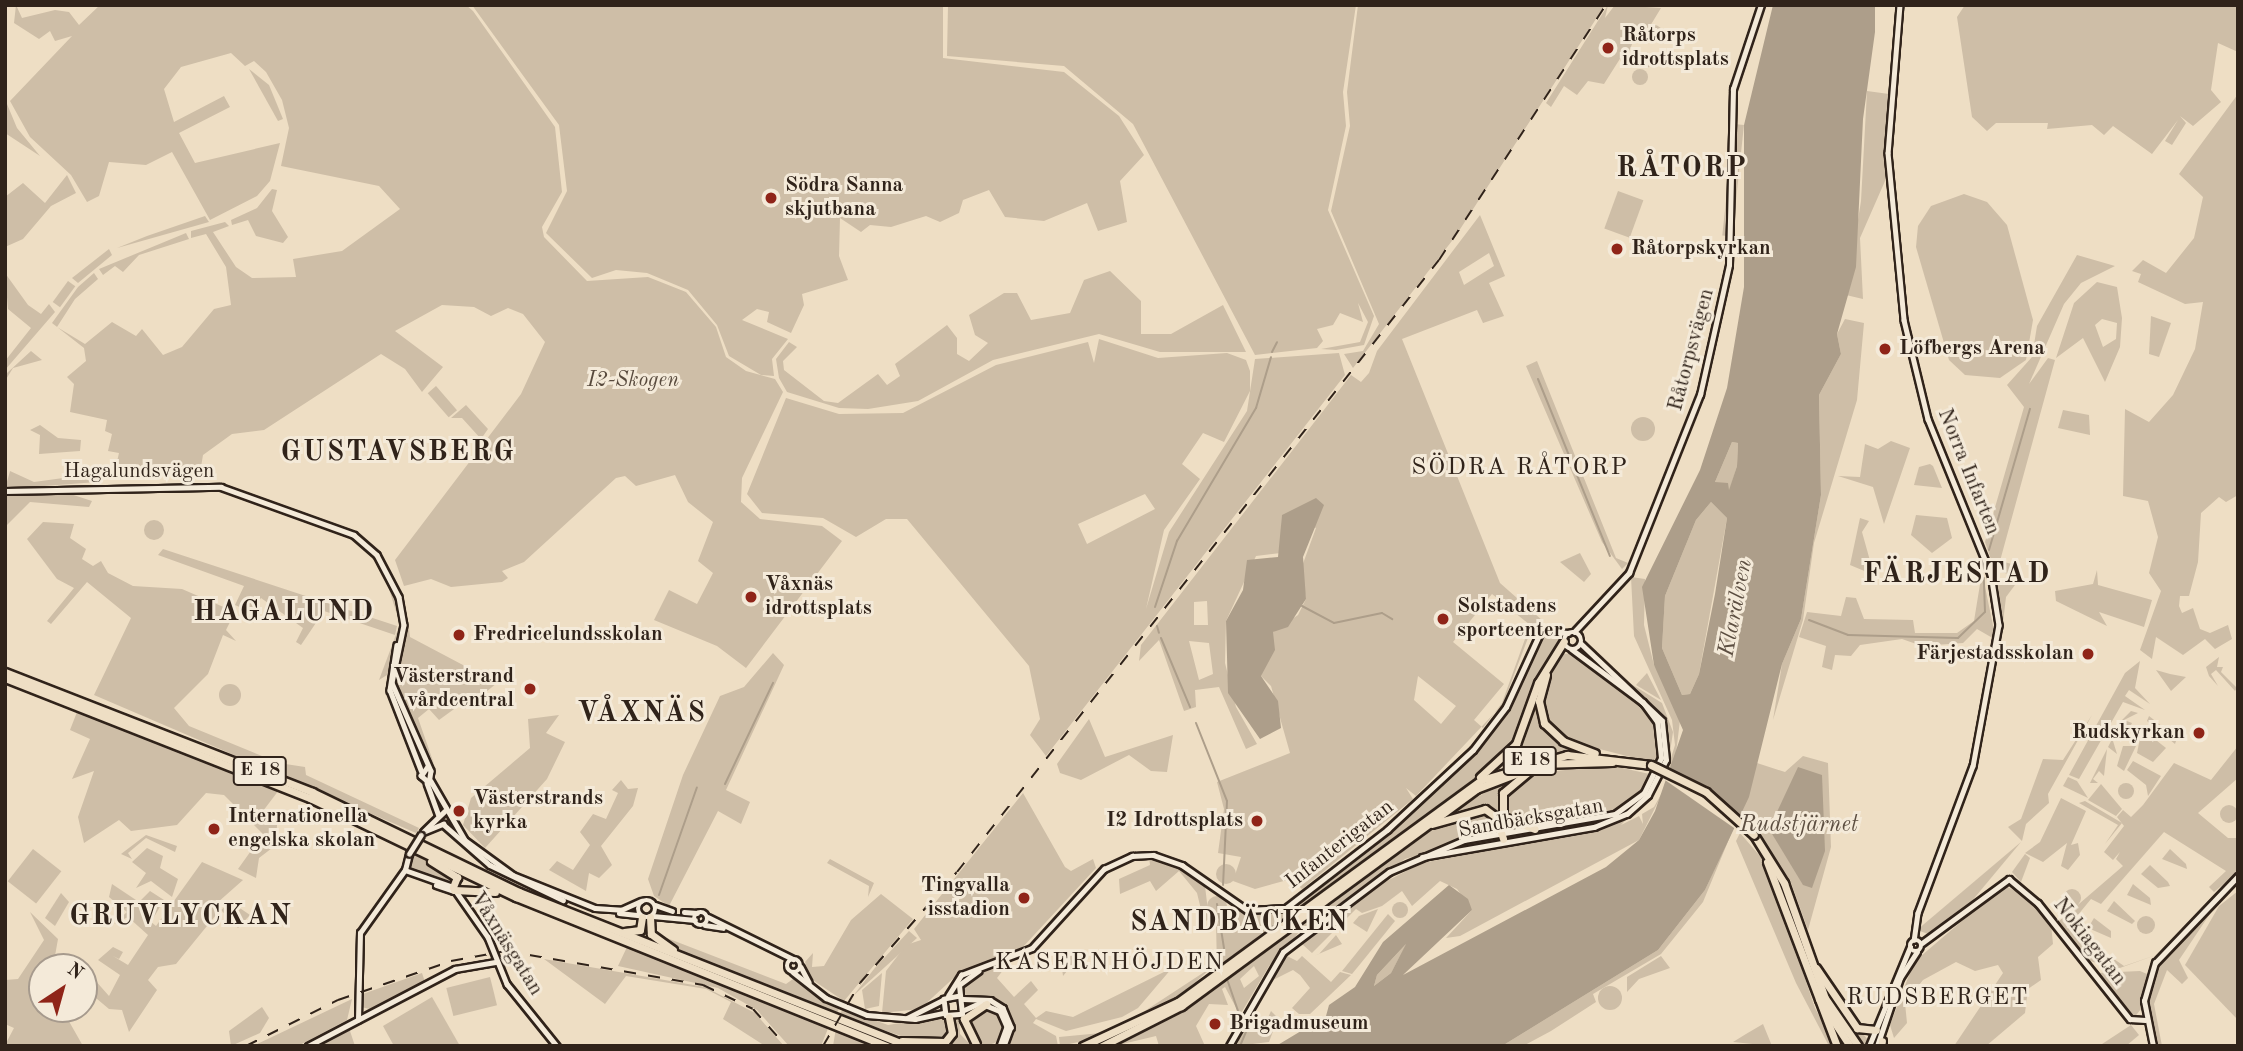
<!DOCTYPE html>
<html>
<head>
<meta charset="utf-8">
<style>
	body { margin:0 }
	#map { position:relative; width:2243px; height:1051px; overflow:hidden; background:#eedec4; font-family:"Old Standard TT",serif }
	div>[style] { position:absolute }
	.green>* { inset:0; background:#cebea7; transform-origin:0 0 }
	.round { border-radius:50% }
	.water>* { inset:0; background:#ad9e8a }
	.pier>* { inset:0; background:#eedec4 }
	.stream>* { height:2px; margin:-1px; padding:0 1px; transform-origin:1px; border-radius:1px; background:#ad9e8a }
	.roads { filter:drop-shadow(2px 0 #30231a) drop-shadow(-2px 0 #30231a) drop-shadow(0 2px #30231a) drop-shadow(0 -2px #30231a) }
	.secondary>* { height:4.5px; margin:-2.25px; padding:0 2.25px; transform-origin:2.25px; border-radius:2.25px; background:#f4ead9 }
	.secondary>.ring { margin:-2.25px; padding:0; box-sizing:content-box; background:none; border:4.5px solid #f4ead9; border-radius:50% }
	.highway>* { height:7px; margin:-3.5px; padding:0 3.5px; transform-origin:3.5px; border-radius:3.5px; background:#eedec4 }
	.rail>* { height:2px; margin-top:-1px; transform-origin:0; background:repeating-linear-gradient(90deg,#30231a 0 12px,transparent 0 24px) }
	.bridges { filter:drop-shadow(2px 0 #30231a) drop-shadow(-2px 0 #30231a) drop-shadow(0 2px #30231a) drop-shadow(0 -2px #30231a) }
	.secondary-bridge>* { height:4.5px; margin:-2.25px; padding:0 2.25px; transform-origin:2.25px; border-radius:2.25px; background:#f4ead9 }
	.highway-bridge>* { height:7px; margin:-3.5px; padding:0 3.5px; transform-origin:3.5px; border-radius:3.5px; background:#eedec4 }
	.dots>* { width:19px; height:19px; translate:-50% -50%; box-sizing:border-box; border:4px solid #f4ead9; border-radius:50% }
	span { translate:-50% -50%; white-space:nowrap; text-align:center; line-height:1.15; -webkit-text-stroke:6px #f4ead9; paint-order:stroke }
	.shield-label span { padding:2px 5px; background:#f4ead9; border:2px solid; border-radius:5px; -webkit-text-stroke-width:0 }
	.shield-label { font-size:19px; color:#30231a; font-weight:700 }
	.poi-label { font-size:21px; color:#30231a; font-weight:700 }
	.left { translate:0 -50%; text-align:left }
	.right { translate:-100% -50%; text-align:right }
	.street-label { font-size:21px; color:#30231a }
	.park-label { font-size:21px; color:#584a3d; font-style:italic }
	.water-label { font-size:23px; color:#5c4e41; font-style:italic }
	.neighbourhood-label { font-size:23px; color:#30231a; letter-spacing:2px }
	.quarter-label { font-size:24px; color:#30231a; letter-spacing:2px }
	.district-label { font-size:28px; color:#30231a; font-weight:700; letter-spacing:2px }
	.frame { position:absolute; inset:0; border:7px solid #30231a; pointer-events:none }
	.north { position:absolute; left:28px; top:953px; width:70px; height:70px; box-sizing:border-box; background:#f4ead9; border:2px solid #a69a8d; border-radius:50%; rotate:36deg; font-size:19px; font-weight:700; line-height:28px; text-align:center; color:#30231a }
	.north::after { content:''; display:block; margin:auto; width:24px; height:32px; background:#8f2418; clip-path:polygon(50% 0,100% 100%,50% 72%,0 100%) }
</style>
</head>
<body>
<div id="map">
	<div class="green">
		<div style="clip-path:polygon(16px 5px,22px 18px,55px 10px,69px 12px,79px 25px,100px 5px,466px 5px,473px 11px,555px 127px,562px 192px,542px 227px,544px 237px,587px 281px,648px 277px,686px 292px,716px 327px,726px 357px,746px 371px,775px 379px,783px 392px,742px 478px,741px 502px,760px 519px,822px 526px,842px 541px,746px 668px,717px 646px,654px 620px,669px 590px,697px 604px,713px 573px,698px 561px,713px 522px,688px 502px,675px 475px,636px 486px,625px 476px,616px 478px,524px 562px,502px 571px,508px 578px,502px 582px,451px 587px,431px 579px,404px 586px,395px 560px,521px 394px,545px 342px,523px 314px,508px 308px,491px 316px,474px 307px,442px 305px,395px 331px,443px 367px,422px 392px,405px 369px,381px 354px,264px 430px,232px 434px,203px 455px,200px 473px,141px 467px,113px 479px,119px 453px,108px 451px,112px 434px,105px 431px,107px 420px,70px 412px,74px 384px,67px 377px,86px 361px,84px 348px,52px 323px,78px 287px,94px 273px,98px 279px,75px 299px,57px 327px,85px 344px,112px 322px,136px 336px,142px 329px,163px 355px,182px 347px,214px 309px,231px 305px,226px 267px,206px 234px,191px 238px,191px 231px,225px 222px,229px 226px,213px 232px,236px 267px,252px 278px,296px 277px,293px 259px,342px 251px,400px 209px,379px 186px,281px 166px,289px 128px,282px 100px,266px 72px,254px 61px,245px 66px,231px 53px,181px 67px,164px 89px,174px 122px,224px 96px,230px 107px,179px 133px,195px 163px,280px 143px,270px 181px,257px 196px,210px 220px,172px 152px,146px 165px,109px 162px,99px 196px,87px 202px,71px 175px,30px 137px,10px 101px,72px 36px,55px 41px,50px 31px,39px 39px,14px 23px)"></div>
		<div style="clip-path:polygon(472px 5px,943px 5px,943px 58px,1064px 72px,1119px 116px,1144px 155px,1120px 181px,1127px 222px,1098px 231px,1087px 203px,1044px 221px,1005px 217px,989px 190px,963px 200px,959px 213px,940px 222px,926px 216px,891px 227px,870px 225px,861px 232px,840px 218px,839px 256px,848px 280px,802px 294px,804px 305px,791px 333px,767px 322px,769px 312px,757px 309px,742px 320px,788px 339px,772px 359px,774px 376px,761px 375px,729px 356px,717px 325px,688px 290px,647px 273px,616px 270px,592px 278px,546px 233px,567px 191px,559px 125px)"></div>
		<div style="clip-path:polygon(948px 5px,1356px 5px,1343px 92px,1346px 126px,1328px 210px,1374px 316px,1364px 345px,1336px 350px,1321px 349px,1360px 342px,1368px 322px,1358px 303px,1363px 322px,1340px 313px,1333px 325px,1317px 329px,1323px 341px,1317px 348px,1255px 355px,1133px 124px,1064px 66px,947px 56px)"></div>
		<div style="clip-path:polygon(1358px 5px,1605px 5px,1455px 237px,1353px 368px,1344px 354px,1363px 351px,1379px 324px,1331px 211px,1350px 126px,1347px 92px)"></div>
		<div style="clip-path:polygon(1608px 5px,1605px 18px,1615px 5px,1661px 8px,1644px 36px,1636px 33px,1628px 55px,1623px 54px,1604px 84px,1588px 81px,1577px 95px,1564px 86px,1551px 107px,1546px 103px)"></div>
		<div style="clip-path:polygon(1965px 5px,2238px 5px,2238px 52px,2218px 43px,2211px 90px,2221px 102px,2193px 126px,2180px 116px,2186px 123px,2172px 145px,2165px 141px,2178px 120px,2152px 154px,2113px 126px,2104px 135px,2092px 125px,2047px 129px,2048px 123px,1996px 123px,1987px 131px,1972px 117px,1957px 17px)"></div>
		<div class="round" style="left:1646px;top:25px;width:16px;height:16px"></div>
		<div class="round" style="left:1637px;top:52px;width:16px;height:16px"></div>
		<div class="round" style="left:1632px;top:69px;width:16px;height:16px"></div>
		<div style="clip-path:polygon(249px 69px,269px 85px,283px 119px,278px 121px)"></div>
		<div style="clip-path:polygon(1867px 91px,1889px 94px,1885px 181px,1860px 238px,1863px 299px,1846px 295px,1861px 201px)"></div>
		<div style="clip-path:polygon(2238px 94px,2238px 495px,2226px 502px,2219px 497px,2201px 513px,2198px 562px,2189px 596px,2180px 596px,2179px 606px,2182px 613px,2193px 608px,2200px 629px,2210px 633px,2228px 625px,2232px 639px,2215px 649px,2205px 639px,2183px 655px,2156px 637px,2152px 659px,2140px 650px,2161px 591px,2149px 573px,2158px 537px,2148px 501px,2123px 496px,2125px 409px,2149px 422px,2173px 395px,2195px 349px,2203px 302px,2185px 304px,2138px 282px,2141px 274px,2132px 271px,2143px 260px,2166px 273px,2194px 238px,2203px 197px,2179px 174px)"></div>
		<div style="clip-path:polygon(7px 104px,17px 128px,40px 156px,5px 133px)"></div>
		<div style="left:1734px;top:124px;width:10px;height:112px;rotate:6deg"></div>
		<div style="clip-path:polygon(67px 175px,76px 193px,51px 206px,23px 239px,5px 247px,5px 197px,23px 183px,45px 203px)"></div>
		<div style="clip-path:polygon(272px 189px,277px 190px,272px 211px,288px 237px,283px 243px,256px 236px,248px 220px,232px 225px,231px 220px,257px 208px)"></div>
		<div style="left:1618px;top:191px;width:27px;height:40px;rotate:20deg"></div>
		<div style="clip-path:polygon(1964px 194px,1987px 202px,2007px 225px,2033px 320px,2026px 360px,2000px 378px,1965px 375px,1949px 360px,1916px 247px,1918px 226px,1931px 206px)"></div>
		<div style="clip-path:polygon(evenodd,1480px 215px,1505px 276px,1489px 283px,1504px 316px,1483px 323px,1477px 310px,1402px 339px,1500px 583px,1543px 621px,1531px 630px,1503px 704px,1416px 796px,1406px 788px,1413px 799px,1302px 889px,1291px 879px,1255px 889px,1233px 881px,1241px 857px,1218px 853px,1224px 809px,1217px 782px,1290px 753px,1271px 686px,1261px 676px,1273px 632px,1298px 615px,1306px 599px,1301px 569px,1316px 528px,1282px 515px,1281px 553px,1256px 556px,1226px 621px,1225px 663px,1236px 707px,1257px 744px,1246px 749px,1219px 687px,1195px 690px,1196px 707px,1184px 711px,1159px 640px,1139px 661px,1141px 645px,1351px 375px,1361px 382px,1369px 373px,1377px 351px,1480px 215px,1489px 253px,1494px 266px,1464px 285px,1459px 272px,1489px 253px,1480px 215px,1492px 594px,1530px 625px,1502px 703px,1483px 728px,1474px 720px,1504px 684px,1453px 642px,1492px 594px,1480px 215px,1207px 601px,1208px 625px,1194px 625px,1194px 602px,1207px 601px,1480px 215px,1189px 641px,1209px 643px,1213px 674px,1199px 680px,1189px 641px,1480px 215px,1418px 676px,1456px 706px,1441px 724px,1414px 700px,1418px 676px)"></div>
		<div style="clip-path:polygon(205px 216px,209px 222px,117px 248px,147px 236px)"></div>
		<div style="clip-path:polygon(186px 233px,189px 239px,139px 255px,123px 272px,115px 266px,103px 275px,99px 269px)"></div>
		<div style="clip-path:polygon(109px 249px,112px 255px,78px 283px,72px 278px)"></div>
		<div style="clip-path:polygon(2077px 255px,2115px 266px,2081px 283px,2064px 304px,2029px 384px,2048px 358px,2055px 360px,2000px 561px,2020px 566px,2019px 576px,1995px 571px,1985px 542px,2024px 407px,2007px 385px,2032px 357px,2037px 326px)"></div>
		<div style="clip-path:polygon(1110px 271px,1141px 301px,1141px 334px,1171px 334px,1223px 305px,1246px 352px,1160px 352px,1099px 334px,993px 360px,918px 401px,868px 409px,839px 408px,787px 392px,779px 378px,776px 359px,789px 342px,797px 347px,783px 361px,784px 370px,824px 401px,838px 403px,878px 374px,887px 385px,900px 376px,895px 364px,947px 325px,957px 338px,957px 354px,969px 361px,988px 343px,975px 335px,969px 315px,1004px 293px,1017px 293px,1031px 320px,1070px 313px,1084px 280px)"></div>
		<div style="clip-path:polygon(5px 273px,28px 305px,41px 314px,49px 304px,55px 312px,5px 370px,5px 361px,31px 328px,8px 309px)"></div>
		<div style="left:68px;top:281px;width:9px;height:26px;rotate:36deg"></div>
		<div style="clip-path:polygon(evenodd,2097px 282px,2117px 287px,2122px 318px,2120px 347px,2105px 382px,2083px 338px,2056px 358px,2074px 303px,2097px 282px,2102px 319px,2117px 323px,2116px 339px,2103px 347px,2095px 325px,2102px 319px)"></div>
		<div style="clip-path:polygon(2151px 316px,2171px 323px,2159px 357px,2149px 354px)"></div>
		<div style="clip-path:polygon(1845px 319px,1864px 323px,1857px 400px,1814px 543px,1803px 620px,1773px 720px,1782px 664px,1801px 619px,1821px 495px,1819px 395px,1841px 354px,1837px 334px)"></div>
		<div style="clip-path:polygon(evenodd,1099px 339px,1158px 358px,1227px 353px,1246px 360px,1250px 371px,1250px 391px,1224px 442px,1203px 433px,1182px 464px,1200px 479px,1164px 530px,1146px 609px,1169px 532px,1247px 411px,1255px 359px,1339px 353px,1345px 375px,1046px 756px,1030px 735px,1040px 719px,1029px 666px,907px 519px,886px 519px,856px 537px,823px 518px,762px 513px,747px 494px,786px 398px,839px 414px,903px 413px,996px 365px,1088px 342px,1094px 363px,1099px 339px,1145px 494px,1155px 509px,1087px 544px,1078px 524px,1145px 494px)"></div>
		<div style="clip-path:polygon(31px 351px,42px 360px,13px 368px,5px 381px,7px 373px)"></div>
		<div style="clip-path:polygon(1537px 361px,1616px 558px,1628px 563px,1622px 569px,1602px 542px,1526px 366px)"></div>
		<div style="left:436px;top:386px;width:32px;height:11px;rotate:49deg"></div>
		<div style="clip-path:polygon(466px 405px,488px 429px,481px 439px,462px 418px,451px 418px)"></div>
		<div style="clip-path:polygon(2063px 410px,2089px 415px,2090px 435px,2058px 428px)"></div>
		<div class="round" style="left:1631px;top:417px;width:24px;height:24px"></div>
		<div style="clip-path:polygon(40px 425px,58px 438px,81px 440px,80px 451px,39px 454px,40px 435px,30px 430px)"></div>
		<div style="clip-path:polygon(1891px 441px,1910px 448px,1884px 524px,1873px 487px,1838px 476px,1860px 477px,1865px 444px,1878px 449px)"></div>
		<div style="clip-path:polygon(1732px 442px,1738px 443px,1737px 466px,1729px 492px,1715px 482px)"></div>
		<div style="clip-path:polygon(1930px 464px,1933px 466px,1942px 488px,1914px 485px,1919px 467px)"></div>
		<div style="clip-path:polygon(10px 471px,34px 482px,78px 476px,97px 482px,5px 489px)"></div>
		<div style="clip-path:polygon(58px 490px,92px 501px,89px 507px,30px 502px,5px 527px,5px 496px)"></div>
		<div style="clip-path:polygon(1711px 502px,1727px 518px,1699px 674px,1690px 694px,1682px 695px,1662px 648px,1665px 596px,1696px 520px)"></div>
		<div style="clip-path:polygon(1916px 515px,1947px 518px,1952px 538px,1932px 553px,1911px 535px)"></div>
		<div style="clip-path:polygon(1860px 518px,1869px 521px,1862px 532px,1874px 575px,1850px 565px)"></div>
		<div class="round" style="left:144px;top:520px;width:20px;height:20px"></div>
		<div style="clip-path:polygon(43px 522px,74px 524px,70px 538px,86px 549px,82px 559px,93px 566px,101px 561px,108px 573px,133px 586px,182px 589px,235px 612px,226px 630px,236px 641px,223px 635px,208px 674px,174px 708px,189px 726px,279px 763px,305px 767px,306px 775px,419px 828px,416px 833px,94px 695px,131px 618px,87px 582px,51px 624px,47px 621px,74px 588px,57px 579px,27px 539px)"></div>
		<div style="clip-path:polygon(163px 549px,397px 626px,395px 635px,324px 611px,301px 645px,296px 642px,303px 628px,261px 598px,251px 612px,235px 605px,244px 586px,158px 555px)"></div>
		<div style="clip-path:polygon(1580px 553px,1591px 574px,1584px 582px,1560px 562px)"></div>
		<div style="clip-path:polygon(382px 567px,395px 590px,400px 606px,402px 624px,387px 675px,379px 680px,400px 624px)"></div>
		<div style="clip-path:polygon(2097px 570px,2098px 585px,2152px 600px,2144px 627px,2099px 612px,2107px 626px,2056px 601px,2055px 591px,2093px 584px)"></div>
		<div style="clip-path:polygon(1982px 572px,1996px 640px,1977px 629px,1963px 643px,1922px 646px,1902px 639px,1860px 645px,1851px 656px,1835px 655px,1832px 670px,1822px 667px,1826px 646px,1799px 637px,1807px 612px,1841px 616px,1846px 597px,1856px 598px,1864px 619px,1913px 620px,1915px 633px,1957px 633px,1974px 621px)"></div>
		<div style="clip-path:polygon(1631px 577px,1645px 579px,1644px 625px,1654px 665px,1681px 712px,1674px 770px,1668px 768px,1675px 745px,1672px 720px,1634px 636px)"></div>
		<div style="clip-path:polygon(1995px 578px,2018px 581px,2006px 597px,1999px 657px)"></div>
		<div style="clip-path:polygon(409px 627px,410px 637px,497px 683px,465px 709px,461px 704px,439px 720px,429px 709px,418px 718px,434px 764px,394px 682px)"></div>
		<div style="clip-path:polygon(1544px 632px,1559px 634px,1561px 643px,1535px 683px,1517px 740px,1494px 765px,1217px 968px,1216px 923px,1231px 909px,1262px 914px,1290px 908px,1454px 774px,1497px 724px)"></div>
		<div style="clip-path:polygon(773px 653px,784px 665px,726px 790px,750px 802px,741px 824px,718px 811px,669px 906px,654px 896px,648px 879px,683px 775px,720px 696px,744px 687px)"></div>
		<div style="clip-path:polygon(1575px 653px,1642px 704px,1657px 729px,1658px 764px,1576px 743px,1546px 721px,1546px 680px,1563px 654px)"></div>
		<div style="clip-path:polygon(2219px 657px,2217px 667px,2223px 667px,2221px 672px,2237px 688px,2235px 691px,2216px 670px,2211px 674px,2218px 686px,2209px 676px,2206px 667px)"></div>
		<div style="clip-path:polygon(2140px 661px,2135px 688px,2150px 704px,2129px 690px,2125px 696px,2145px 710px,2123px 702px,2079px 779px,2069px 775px,2125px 673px)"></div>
		<div style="clip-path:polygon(2156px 670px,2170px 674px,2186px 677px,2171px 691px)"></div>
		<div style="clip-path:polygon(1647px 673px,1661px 700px,1636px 685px)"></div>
		<div style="clip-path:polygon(1546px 674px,1539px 717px,1548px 731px,1585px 751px,1498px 768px,1525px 733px)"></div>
		<div style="clip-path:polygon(1628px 682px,1662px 703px,1673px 732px,1669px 759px,1663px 718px)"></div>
		<div class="round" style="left:219px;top:684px;width:22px;height:22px"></div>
		<div style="clip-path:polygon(2131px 711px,2138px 713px,2124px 720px,2132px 723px,2125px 737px,2119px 733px,2113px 741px,2117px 754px,2108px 747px,2122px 720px)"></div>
		<div style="clip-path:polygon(77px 712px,279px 790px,263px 811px,277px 825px,276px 845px,259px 858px,256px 878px,238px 869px,263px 834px,224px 795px,206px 793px,177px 825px,131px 831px,119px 820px,84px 843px,78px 817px,94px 771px,72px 779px,90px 739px,70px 730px)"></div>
		<div style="clip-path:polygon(559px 715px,546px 733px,565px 742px,547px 779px,485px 848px,463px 825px,471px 798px,530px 748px,528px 719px)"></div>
		<div style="clip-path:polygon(2092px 715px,2048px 794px,2049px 803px,2026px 824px,2022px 841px,2008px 827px,2021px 819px,2043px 759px,2063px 760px)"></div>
		<div style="clip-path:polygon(2149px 716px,2177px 738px,2175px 744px,2147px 721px)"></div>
		<div style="clip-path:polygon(1089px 719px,1105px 757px,1173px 735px,1167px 772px,1151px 771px,1129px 755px,1081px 780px,1060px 773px,1057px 764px)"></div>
		<div style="clip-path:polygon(2142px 729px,2166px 748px,2153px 762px,2137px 753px)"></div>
		<div style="clip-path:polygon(2123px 746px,2136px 746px,2124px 771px,2117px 766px)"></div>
		<div style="clip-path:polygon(2238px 746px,2238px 778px,2198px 813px,2228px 838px,2238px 838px,2238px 872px,2214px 892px,2209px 887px,2226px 871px,2164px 832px,2101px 904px,2091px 899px,2068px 927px,2124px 966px,2156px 955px,2117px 969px,2090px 961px,2058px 922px,2123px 866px,2116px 859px,2120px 852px,2113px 860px,2104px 852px,2124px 826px,2117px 817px,2123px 810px,2131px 817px,2143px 805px,2174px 763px,2211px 780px)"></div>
		<div style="clip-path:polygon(2107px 749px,2104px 776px,2099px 771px,2093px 779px,2098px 783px,2090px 783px)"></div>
		<div style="clip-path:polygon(1803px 756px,1828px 763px,1831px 847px,1808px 930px,1790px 880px,1740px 815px,1757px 763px,1785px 772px)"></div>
		<div style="clip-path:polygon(2133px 761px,2161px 776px,2148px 796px,2146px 785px,2127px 770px)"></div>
		<div style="clip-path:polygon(1609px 765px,1654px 775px,1638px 797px,1607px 814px,1529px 827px,1506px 816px,1508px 789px,1530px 774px)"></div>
		<div style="clip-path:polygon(1519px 773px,1501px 792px,1501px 818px,1481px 805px,1443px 817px)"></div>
		<div style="clip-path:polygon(2068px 777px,2077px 781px,2088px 798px,2063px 786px)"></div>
		<div style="clip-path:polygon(621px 780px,628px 789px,638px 788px,633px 806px,601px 846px,612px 865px,599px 878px,589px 873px,586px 891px,549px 870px,557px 861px,573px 870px,590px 845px,580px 832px,593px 814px,606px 819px,618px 793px,612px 790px)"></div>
		<div style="clip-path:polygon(1668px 782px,1639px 840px,1460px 936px,1446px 938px,1472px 910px,1457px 889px,1440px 881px,1412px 906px,1402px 891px,1382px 906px,1362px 913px,1356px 909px,1312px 953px,1302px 944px,1381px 884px,1422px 863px,1540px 841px,1485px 846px,1408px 867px,1355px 900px,1302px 941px,1364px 891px,1419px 860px,1465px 847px,1598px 828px,1645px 800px,1621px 825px,1639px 816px,1643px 824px,1642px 814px,1654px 807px)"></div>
		<div class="round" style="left:2118px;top:783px;width:16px;height:16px"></div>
		<div style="clip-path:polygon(1653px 784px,1648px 794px,1626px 813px,1598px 824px,1507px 836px,1617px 815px)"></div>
		<div style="clip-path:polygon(2101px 784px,2122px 809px,2116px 816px,2088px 800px)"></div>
		<div style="clip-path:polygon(1023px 793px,1065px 867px,1071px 871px,1093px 859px,1096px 868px,1022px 948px,959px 973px,920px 1009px,882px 1013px,886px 971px,906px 945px,921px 940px,914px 929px)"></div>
		<div style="clip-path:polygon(2061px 798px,2086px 811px,2071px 845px,2078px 843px,2080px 855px,2068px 870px,2061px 866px,2067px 843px,2043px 862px,2025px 853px,2040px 842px)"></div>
		<div style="clip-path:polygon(2085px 801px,2122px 823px,2105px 844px,2118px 825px,2079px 803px)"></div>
		<div class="round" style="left:2220px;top:805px;width:18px;height:18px"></div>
		<div style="clip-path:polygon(evenodd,1491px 812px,1496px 831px,1405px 859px,1302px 929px,1269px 966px,1240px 1015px,1225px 987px,1222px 989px,1228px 1005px,1209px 1004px,1196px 1026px,1205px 1046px,1159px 1046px,1156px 1036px,1114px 1046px,1177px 1012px,1420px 835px,1460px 814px,1491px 812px,1254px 966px,1259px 976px,1244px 988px,1240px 979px,1254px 966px)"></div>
		<div style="clip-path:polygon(1734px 827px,1703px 902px,1661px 954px,1593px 994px,1596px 1002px,1551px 1031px,1523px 1046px,1502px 1046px,1658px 950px,1705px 890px)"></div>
		<div style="clip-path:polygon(1740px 833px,1766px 863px,1815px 1008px,1835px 1046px,1829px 1046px,1796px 983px,1736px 841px)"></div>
		<div style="clip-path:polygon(146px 835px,177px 846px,175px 852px,146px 838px,128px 853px,132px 859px,121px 854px)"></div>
		<div style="clip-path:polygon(2021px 842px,1971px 902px,1931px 935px,1917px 930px)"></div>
		<div style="clip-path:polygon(147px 848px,163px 856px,160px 868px,178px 879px,172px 897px,151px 881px,136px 888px,146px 873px,132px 862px)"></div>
		<div style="left:33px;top:849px;width:36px;height:41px;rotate:38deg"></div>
		<div style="clip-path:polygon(2170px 849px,2186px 864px,2187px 869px,2162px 859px)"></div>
		<div style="clip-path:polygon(412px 853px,454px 878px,451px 884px,410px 869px)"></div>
		<div style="clip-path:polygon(2025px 854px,2030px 858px,2021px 882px,2012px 872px)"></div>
		<div style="clip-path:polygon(1149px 857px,1171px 862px,1205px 886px,1209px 919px,1204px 922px,1197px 893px,1179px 871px,1156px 891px,1150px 881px,1120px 894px,1119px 879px,1150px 865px)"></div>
		<div style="clip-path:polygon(830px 859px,874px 883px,868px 897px,869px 886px,827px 863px)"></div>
		<div style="clip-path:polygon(202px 862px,243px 880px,217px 903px,220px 910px,176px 964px,158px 967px,148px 980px,157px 990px,129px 1032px,122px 1010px,109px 1009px,84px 988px,84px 977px,94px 979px,109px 996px,120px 975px,98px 960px,113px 947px,123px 952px,119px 959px,113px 956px,128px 965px,148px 935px,128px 917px,114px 924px,127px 912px,109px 897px,112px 884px,139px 902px,150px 891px,164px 900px,151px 922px,156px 926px)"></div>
		<div class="round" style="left:1216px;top:864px;width:20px;height:20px"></div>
		<div style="clip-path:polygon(2150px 865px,2168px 882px,2170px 886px,2158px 888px,2141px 874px)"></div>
		<div style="clip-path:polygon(2133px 884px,2150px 898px,2151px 905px,2127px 895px)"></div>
		<div style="clip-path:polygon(2004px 885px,2030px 899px,2051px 924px,2053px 944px,2038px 957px,2041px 980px,2028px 989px,2025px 1013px,1986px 1046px,1954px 1046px,2003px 973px,1998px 965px,1975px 971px,1956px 962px,1923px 980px,1905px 1003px,1907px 1023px,1894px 1038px,1890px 1025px,1914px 962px)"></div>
		<div class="round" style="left:2063px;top:889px;width:18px;height:18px"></div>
		<div style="clip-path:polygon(2238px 891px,2238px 1020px,2185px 965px,2219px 906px)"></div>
		<div style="clip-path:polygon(61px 893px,69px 902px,55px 926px,45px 918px)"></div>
		<div style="clip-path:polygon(881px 894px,913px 919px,844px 1001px,811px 979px,805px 962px,813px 953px,812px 967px,824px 966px,851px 920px)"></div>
		<div class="round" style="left:1207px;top:896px;width:20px;height:20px"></div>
		<div style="clip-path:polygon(2213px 900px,2218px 902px,2179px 960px,2188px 978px,2182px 984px,2167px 970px,2154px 1004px,2162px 1046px,2156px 1046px,2147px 1007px,2152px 976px)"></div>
		<div style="clip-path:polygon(2114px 901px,2135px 921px,2132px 924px,2107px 911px)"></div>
		<div style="clip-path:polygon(231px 902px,250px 915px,238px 928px,221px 910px)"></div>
		<div class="round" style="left:1392px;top:902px;width:16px;height:16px"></div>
		<div style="clip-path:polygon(1378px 909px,1367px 932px,1353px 923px,1359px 916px)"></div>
		<div style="clip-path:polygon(30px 912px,58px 939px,53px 967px,42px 967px,42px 1009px,62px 1009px,83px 1046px,5px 1045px,14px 1028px,5px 1024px,5px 980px,18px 979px,44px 940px)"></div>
		<div style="clip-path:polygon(1388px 914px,1395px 921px,1361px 963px,1352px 974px,1342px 971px)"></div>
		<div class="round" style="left:2137px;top:916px;width:18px;height:18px"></div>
		<div style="clip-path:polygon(2094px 918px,2111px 931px,2111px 938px,2088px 928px)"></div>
		<div style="clip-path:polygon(909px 931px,917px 938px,853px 996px,874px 969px)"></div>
		<div style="clip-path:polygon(659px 935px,786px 984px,793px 979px,787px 973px,840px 1007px,836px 1015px,682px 953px)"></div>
		<div style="clip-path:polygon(1336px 935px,1342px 944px,1314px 956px,1319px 954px)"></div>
		<div style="clip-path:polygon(1407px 943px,1391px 973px,1374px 986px,1377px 975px)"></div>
		<div style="clip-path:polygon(627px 947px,829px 1026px,821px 1046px,789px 1046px,757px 1010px,718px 988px,618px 966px)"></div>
		<div style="clip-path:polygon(1071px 949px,1076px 960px,1063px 976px,1061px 961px)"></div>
		<div style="clip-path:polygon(1287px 956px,1297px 961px,1302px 956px,1331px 982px,1340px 972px,1351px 975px,1310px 1014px,1299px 1014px,1292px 1008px,1310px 988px,1300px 975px,1293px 970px,1267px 983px)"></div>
		<div style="clip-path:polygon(1661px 956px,1670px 968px,1639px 979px,1627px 992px,1627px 977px)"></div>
		<div style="clip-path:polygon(544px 959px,705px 987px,755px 1013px,784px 1046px,765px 1046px,723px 1019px,731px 1002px,706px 989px,626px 976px,605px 1004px)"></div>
		<div style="clip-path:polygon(1007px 965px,997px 978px,1014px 997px,1031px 981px,1038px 990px,1024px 1004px,1036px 1018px,1046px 1011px,1073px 1017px,1172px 968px,1138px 1008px,1122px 1017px,1066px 1031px,1036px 1019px,1033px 1023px,1056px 1036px,1058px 1046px,1009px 1046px,1014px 1023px,1006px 1007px,989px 996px,969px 998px,961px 988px,973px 975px)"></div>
		<div style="clip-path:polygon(1215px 965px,1170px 1004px,1097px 1038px,1060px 1046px,1059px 1037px,1101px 1033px,1131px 1020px)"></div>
		<div style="clip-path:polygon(2140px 971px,2147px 974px,2141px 1009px,2133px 1019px,2097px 973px)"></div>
		<div style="clip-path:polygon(422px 973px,425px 982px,370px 1009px,361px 1007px,360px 995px)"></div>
		<div style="clip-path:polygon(882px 973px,879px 1006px,865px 1009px,862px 990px)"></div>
		<div style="left:490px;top:977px;width:29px;height:45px;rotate:76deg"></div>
		<div style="clip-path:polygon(1822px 982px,1868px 1040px,1865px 1046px,1828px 998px)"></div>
		<div class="round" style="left:1598px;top:986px;width:24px;height:24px"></div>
		<div style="clip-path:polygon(432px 997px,460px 1046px,394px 1046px,383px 1026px)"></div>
		<div style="clip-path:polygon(352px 999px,347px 1020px,298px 1046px,253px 1046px)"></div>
		<div style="clip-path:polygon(262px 1007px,269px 1018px,260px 1033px,231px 1046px,229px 1031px)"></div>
		<div class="round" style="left:967px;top:1007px;width:38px;height:38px"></div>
		<div style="clip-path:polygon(843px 1009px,888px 1025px,943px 1016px,951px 1027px,947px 1038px,913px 1040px,839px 1015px)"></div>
		<div style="clip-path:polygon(1271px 1011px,1278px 1018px,1269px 1042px,1236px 1046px,1250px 1018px,1267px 1020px)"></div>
		<div style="clip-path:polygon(959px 1018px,960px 1034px,972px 1046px,944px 1046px,955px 1035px,952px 1019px)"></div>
		<div style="clip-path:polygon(1763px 1024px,1772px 1046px,1733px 1042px,1746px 1034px)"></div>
		<div style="clip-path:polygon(2131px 1025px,2139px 1035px,2126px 1046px,2099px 1046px)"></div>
		<div style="clip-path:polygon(349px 1028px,355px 1046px,315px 1046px,348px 1028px)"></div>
		<div style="clip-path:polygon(836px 1028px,841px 1031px,870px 1046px,833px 1046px)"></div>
	</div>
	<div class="water">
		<div style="clip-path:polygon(evenodd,1773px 5px,1875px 5px,1875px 32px,1863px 119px,1856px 267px,1837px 334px,1841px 354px,1819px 395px,1821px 495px,1801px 619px,1782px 664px,1749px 797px,1705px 890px,1658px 950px,1502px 1046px,1276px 1046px,1326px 1016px,1329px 1005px,1355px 987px,1383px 942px,1449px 885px,1468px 899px,1472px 910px,1403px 975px,1606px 867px,1639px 840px,1655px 811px,1683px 730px,1654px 665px,1642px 587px,1700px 470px,1727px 388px,1744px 287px,1744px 125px,1773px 5px,1732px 442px,1738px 443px,1737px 466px,1729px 490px,1728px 483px,1715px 482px,1732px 442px,1773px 5px,1711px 502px,1727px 518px,1715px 594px,1699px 674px,1690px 694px,1682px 695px,1662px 648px,1665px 596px,1696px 520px,1711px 502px,1773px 5px,1406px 944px,1391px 973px,1374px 986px,1377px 975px,1406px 944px)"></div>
		<div style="clip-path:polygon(1316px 498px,1324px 505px,1303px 557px,1306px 599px,1288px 627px,1273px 632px,1275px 650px,1261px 676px,1278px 701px,1281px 728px,1260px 739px,1228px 693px,1226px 621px,1243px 590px,1247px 560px,1278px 557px,1282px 515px)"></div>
		<div style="clip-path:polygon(1798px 767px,1822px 775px,1825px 851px,1812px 888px,1803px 885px,1769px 829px)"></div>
	</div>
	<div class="pier">
		<div style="clip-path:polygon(1670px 771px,1735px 813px,1742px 819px,1737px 830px,1665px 780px)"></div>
	</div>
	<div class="stream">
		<div style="left:1272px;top:352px;width:11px;rotate:-63deg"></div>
		<div style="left:1538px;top:379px;width:191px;rotate:67.9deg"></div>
		<div style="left:1989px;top:550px;width:147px;rotate:-73.8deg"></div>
		<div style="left:1302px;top:606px;width:36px;rotate:28deg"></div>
		<div style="left:1334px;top:623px;width:49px;rotate:-11.8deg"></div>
		<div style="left:1382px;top:613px;width:12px;rotate:31deg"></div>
		<div style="left:1155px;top:607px;width:70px;rotate:-71.6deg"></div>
		<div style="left:1177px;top:541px;width:155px;rotate:-59.3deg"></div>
		<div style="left:1256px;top:408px;width:53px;rotate:-73.6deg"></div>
		<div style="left:1809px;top:620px;width:42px;rotate:21deg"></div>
		<div style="left:1848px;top:635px;width:110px;rotate:1.6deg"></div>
		<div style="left:1958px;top:638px;width:37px;rotate:-44deg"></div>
		<div style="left:1985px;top:612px;width:34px;rotate:-92deg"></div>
		<div style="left:1157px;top:626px;width:7px;rotate:74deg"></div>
		<div style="left:1161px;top:638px;width:75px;rotate:67.2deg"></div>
		<div style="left:1196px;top:723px;width:84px;rotate:68.3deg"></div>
		<div style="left:1227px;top:801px;width:84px;rotate:92.7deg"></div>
		<div style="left:725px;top:784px;width:112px;rotate:-64.6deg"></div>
		<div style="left:659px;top:895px;width:114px;rotate:-70.6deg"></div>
		<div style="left:1217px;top:904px;width:45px;rotate:81deg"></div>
		<div style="left:1227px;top:979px;width:34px;rotate:71deg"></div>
		<div style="left:1240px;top:1046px;width:30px;rotate:-67deg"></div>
	</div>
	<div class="roads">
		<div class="secondary">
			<div style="left:1900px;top:5px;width:148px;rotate:94.6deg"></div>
			<div style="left:1888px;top:153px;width:168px;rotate:84.5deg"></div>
			<div style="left:1904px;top:320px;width:102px;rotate:76.4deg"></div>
			<div style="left:1928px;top:419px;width:167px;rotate:67.9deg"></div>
			<div style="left:1991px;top:574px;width:52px;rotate:81.1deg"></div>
			<div style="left:1999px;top:625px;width:143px;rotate:100.4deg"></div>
			<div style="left:1973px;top:766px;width:157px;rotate:110.5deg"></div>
			<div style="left:1918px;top:913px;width:27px;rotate:98deg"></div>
			<div style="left:5px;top:491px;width:216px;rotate:-1.1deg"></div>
			<div style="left:221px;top:487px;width:141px;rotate:19.8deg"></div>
			<div style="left:354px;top:535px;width:30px;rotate:41deg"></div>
			<div style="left:377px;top:555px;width:47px;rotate:62.4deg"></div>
			<div style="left:399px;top:597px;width:28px;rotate:80deg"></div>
			<div style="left:404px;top:625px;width:59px;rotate:101.7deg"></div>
			<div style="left:392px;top:683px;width:96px;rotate:66.1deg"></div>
			<div style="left:431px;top:771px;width:12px;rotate:99deg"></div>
			<div style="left:429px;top:783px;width:11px;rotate:-139deg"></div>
			<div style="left:421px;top:776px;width:11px;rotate:-56deg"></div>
			<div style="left:1574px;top:632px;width:81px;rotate:-47deg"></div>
			<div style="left:1629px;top:573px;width:192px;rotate:-68.3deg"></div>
			<div style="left:1700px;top:395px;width:133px;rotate:-77.4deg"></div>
			<div style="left:1729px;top:265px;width:176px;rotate:-88.7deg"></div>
			<div style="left:1733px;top:89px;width:89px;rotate:-71.6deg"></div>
			<div class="ring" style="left:1564px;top:632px;width:13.5px;height:13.5px"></div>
			<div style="left:397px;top:645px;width:46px;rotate:98.8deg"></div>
			<div style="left:390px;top:690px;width:86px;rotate:68.8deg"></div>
			<div style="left:431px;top:781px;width:68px;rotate:60deg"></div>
			<div style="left:465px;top:840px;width:59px;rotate:36.1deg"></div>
			<div style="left:513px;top:875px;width:88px;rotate:21.9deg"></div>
			<div style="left:595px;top:908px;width:26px;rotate:4deg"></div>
			<div style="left:621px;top:910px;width:22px;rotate:-24deg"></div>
			<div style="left:427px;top:783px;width:33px;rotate:70deg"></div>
			<div style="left:424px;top:831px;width:28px;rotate:-44deg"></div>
			<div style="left:423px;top:832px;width:22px;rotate:-22deg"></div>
			<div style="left:443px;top:824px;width:62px;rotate:41.1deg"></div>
			<div style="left:490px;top:865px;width:81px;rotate:25.6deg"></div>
			<div style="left:1422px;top:857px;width:175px;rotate:-9.9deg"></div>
			<div style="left:1594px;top:827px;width:35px;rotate:-22deg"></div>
			<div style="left:1627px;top:814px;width:28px;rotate:-42deg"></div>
			<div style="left:1648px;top:795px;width:39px;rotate:-63deg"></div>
			<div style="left:1666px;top:760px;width:39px;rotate:-96deg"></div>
			<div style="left:1662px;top:721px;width:112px;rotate:-136.5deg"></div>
			<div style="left:405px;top:870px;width:51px;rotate:19.5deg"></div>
			<div style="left:453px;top:887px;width:61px;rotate:55deg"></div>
			<div style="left:488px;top:937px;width:51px;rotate:68deg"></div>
			<div style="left:507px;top:984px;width:80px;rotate:51.1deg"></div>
			<div style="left:405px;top:870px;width:16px;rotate:-76deg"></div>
			<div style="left:436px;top:885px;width:19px;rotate:18deg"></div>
			<div class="ring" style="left:638px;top:900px;width:13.5px;height:13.5px"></div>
			<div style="left:655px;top:905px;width:18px;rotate:19deg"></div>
			<div style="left:684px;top:912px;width:13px;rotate:4deg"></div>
			<div class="ring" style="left:694px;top:912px;width:9.5px;height:9.5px"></div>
			<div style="left:619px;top:913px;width:20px;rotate:6deg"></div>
			<div style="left:653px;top:916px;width:42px;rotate:5.4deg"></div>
			<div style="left:708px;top:917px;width:95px;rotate:26.3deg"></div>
			<div style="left:705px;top:925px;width:18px;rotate:9deg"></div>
			<div class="ring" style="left:1910px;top:940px;width:7.5px;height:7.5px"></div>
			<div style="left:1922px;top:943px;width:108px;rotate:-36.3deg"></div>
			<div style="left:2009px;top:879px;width:38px;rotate:40deg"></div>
			<div style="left:2038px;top:903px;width:148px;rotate:51.6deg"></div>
			<div style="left:2130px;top:1019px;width:15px;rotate:4deg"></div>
			<div class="ring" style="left:787px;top:959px;width:9.5px;height:9.5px"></div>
			<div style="left:801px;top:967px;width:17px;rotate:62deg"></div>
			<div style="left:793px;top:972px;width:42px;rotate:38.2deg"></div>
			<div style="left:826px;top:998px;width:44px;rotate:22.5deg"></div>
			<div style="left:867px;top:1015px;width:48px;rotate:4.8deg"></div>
			<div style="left:915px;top:1019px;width:30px;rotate:-12deg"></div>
			<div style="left:948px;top:996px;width:25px;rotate:-58deg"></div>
			<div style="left:961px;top:975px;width:76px;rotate:-20.8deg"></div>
			<div style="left:1032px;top:948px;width:107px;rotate:-47.7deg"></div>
			<div style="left:1104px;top:869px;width:31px;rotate:-25deg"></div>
			<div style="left:1132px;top:856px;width:21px;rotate:-3deg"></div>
			<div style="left:1153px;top:855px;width:31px;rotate:19deg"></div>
			<div style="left:1182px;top:865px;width:79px;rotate:34.7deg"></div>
			<div style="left:1247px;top:910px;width:39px;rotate:-3deg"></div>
			<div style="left:1286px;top:908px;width:128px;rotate:-37.7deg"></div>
			<div style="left:1387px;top:830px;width:117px;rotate:-42.9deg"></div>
			<div style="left:1473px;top:750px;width:54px;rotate:-52.5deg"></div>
			<div style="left:1506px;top:707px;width:84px;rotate:-65.3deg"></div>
			<div style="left:1541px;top:631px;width:27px;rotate:4deg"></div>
			<div style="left:960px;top:996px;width:16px;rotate:169deg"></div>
			<div style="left:944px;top:999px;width:16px;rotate:83deg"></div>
			<div style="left:946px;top:1015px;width:16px;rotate:-4deg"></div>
			<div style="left:962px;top:1014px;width:29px;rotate:-96deg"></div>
			<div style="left:959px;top:985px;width:24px;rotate:-36deg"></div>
			<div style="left:963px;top:999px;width:27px;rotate:2deg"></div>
			<div style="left:990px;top:1000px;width:15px;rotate:32deg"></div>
			<div style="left:1003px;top:1008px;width:21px;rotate:67deg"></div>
			<div style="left:1011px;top:1027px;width:20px;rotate:110deg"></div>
			<div style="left:964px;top:1010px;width:17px;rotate:-24deg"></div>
			<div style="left:980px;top:1003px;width:22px;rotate:22deg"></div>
			<div style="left:1000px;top:1011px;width:17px;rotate:66deg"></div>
			<div style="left:1007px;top:1027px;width:20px;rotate:110deg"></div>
			<div style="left:907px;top:1018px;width:40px;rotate:-26.6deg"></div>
			<div style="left:358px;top:1020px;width:87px;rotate:-88.7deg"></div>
			<div style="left:360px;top:933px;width:77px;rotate:-54.5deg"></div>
			<div style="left:308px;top:1046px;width:166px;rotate:-27.6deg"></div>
			<div style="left:455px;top:969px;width:42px;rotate:-9.7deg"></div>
			<div style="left:1229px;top:1046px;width:108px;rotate:-60.1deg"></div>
			<div style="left:1283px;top:952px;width:133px;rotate:-37deg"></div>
			<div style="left:1389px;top:872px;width:82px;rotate:-23.1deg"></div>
			<div style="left:1464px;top:840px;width:153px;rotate:-9.8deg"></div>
			<div style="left:1615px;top:814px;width:36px;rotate:-36deg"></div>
			<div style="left:1644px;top:793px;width:39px;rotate:-64deg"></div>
			<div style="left:1661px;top:758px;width:36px;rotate:-96deg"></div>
			<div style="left:1657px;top:722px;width:24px;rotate:-126deg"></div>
			<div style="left:1643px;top:703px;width:89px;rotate:-143.3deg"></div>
			<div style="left:1869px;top:1046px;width:107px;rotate:-67.5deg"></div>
			<div style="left:1877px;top:1046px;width:72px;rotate:-71.3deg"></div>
			<div style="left:1900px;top:978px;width:31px;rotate:-57deg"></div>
			<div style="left:2153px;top:1046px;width:46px;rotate:-101.3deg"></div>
			<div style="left:2144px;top:1001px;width:40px;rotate:-74deg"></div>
			<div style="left:2155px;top:963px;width:120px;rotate:-46.3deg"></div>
		</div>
		<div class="highway">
			<div style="left:5px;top:672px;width:330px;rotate:21.3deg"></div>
			<div style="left:312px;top:792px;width:230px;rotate:25.8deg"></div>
			<div style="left:519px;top:892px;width:417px;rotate:21.6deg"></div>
			<div style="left:1546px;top:675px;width:27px;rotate:105deg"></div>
			<div style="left:1539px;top:701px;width:23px;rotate:77deg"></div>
			<div style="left:1544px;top:723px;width:26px;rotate:43deg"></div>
			<div style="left:1563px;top:741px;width:34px;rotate:21deg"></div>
			<div style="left:5px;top:678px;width:328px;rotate:21.5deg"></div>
			<div style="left:310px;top:798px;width:229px;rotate:25.7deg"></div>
			<div style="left:516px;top:897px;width:400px;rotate:21.9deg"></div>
			<div style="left:1480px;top:777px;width:49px;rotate:-42.5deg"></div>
			<div style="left:1516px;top:744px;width:65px;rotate:-70.2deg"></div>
			<div style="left:1538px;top:683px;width:49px;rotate:-58.2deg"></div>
			<div style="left:1501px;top:816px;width:36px;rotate:21deg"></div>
			<div style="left:1432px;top:824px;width:55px;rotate:-15.8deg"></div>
			<div style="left:1485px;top:809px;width:14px;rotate:36deg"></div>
			<div style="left:1496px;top:817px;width:23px;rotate:72deg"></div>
			<div style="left:1503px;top:825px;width:32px;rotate:-90deg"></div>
			<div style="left:1503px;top:793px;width:35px;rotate:-40deg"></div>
			<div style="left:1754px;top:835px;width:57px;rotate:58deg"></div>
			<div style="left:1784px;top:883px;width:122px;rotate:70.4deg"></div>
			<div style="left:1825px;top:998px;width:58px;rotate:55.5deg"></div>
			<div style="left:431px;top:861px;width:31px;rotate:32deg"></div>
			<div style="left:457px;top:877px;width:11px;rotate:112deg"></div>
			<div style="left:1767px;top:862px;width:197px;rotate:69.2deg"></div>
			<div style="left:454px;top:890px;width:41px;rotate:2.8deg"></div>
			<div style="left:650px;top:917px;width:17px;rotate:87deg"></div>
			<div style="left:651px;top:934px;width:27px;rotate:36deg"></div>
			<div style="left:624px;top:932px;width:16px;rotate:-7deg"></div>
			<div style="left:640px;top:930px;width:13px;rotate:-81deg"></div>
			<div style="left:1816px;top:968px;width:73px;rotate:55.7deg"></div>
			<div style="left:1857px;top:1028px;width:19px;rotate:6deg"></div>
			<div style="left:1819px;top:999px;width:56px;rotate:56.6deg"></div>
			<div style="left:902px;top:1041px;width:43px;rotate:1.3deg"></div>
			<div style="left:945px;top:1042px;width:11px;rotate:-52deg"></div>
			<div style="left:952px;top:1033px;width:16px;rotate:-101deg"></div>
			<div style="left:976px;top:1044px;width:28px;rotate:-116deg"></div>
			<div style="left:964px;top:1019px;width:27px;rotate:-34deg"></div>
			<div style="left:1083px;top:1046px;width:105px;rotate:-24.9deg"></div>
			<div style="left:1178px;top:1002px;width:376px;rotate:-36.2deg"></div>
			<div style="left:1481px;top:780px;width:90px;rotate:-16.2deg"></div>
			<div style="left:1567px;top:755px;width:85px;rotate:6.8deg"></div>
			<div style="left:1102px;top:1046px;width:89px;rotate:-26.9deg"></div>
			<div style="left:1181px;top:1006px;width:366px;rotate:-36.3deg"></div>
			<div style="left:1476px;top:789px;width:70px;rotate:-21deg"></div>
			<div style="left:1541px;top:764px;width:71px;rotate:-1.6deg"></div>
			<div style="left:1881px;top:1046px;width:5px;rotate:-79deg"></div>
		</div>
	</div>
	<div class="rail">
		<div style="left:246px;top:1046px;width:103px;rotate:-26.6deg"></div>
		<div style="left:338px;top:1000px;width:120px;rotate:-19deg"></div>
		<div style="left:451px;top:961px;width:56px;rotate:-10.3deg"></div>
		<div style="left:506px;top:951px;width:200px;rotate:9.8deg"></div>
		<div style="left:703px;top:985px;width:55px;rotate:25.6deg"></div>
		<div style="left:753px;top:1009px;width:50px;rotate:48.3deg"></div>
		<div style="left:823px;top:1046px;width:73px;rotate:-59.6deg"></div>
		<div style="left:860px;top:983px;width:147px;rotate:-48.9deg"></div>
		<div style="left:957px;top:872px;width:779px;rotate:-51.78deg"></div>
		<div style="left:1439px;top:260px;width:305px;rotate:-56.8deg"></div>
	</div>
	<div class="bridges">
		<div class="secondary-bridge">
			<div style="left:409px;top:854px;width:22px;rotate:-58deg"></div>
		</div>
		<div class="highway-bridge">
			<div style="left:1651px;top:765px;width:61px;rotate:26.1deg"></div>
			<div style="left:1706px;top:792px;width:64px;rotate:41.9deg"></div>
		</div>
	</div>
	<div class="dots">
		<div style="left:1608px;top:48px;background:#8f2418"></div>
		<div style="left:771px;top:198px;background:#8f2418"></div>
		<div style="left:1617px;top:249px;background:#8f2418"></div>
		<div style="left:1885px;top:349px;background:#8f2418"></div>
		<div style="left:751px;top:597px;background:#8f2418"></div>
		<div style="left:1443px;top:619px;background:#8f2418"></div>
		<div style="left:459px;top:635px;background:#8f2418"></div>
		<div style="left:2088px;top:654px;background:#8f2418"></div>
		<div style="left:530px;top:689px;background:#8f2418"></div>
		<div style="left:2199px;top:733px;background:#8f2418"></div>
		<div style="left:459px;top:811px;background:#8f2418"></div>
		<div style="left:1257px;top:821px;background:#8f2418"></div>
		<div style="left:214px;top:829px;background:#8f2418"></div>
		<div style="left:1024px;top:898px;background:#8f2418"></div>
		<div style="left:1215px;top:1024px;background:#8f2418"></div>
	</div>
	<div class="shield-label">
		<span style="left:1530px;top:761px">E 18</span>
		<span style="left:260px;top:771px">E 18</span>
	</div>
	<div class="poi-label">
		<span class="left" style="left:1622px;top:48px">Råtorps<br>idrottsplats</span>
		<span class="left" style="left:785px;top:198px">Södra Sanna<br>skjutbana</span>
		<span class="left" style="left:1631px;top:249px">Råtorpskyrkan</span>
		<span class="left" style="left:1899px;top:349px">Löfbergs Arena</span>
		<span class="left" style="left:765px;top:597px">Våxnäs<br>idrottsplats</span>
		<span class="left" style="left:1457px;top:619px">Solstadens<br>sportcenter</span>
		<span class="left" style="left:473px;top:635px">Fredricelundsskolan</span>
		<span class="right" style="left:2074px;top:654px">Färjestadsskolan</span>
		<span class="right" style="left:514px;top:689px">Västerstrand<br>vårdcentral</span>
		<span class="right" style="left:2185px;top:733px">Rudskyrkan</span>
		<span class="left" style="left:473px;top:811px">Västerstrands<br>kyrka</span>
		<span class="left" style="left:228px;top:829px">Internationella<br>engelska skolan</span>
		<span class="right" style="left:1243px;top:821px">I2 Idrottsplats</span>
		<span class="right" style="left:1010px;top:898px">Tingvalla<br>isstadion</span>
		<span class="left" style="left:1229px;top:1024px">Brigadmuseum</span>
	</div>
	<div class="street-label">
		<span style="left:1692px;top:350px;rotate:-75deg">Råtorpsvägen</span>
		<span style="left:139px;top:472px">Hagalundsvägen</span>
		<span style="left:1968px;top:472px;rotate:68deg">Norra Infarten</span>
		<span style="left:1531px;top:819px;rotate:-10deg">Sandbäcksgatan</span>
		<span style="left:1340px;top:845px;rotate:-38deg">Infanterigatan</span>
		<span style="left:2089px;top:942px;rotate:52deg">Nokiagatan</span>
		<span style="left:506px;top:944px;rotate:58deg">Våxnäsgatan</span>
	</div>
	<div class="park-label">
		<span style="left:633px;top:381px">I2-Skogen</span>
	</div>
	<div class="water-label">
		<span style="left:1736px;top:608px;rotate:-79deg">Klarälven</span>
		<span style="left:1799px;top:825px">Rudstjärnet</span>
	</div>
	<div class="neighbourhood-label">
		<span style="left:1938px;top:998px">RUDSBERGET</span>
	</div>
	<div class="quarter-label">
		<span style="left:1520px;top:469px">SÖDRA RÅTORP</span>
		<span style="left:1110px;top:964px">KASERNHÖJDEN</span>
	</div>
	<div class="district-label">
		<span style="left:1682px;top:169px">RÅTORP</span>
		<span style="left:398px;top:453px">GUSTAVSBERG</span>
		<span style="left:1957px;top:575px">FÄRJESTAD</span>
		<span style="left:284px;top:613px">HAGALUND</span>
		<span style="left:642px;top:714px">VÅXNÄS</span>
		<span style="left:181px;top:917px">GRUVLYCKAN</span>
		<span style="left:1240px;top:923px">SANDBÄCKEN</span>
	</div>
	<div class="frame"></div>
	<div class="north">N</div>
</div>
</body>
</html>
